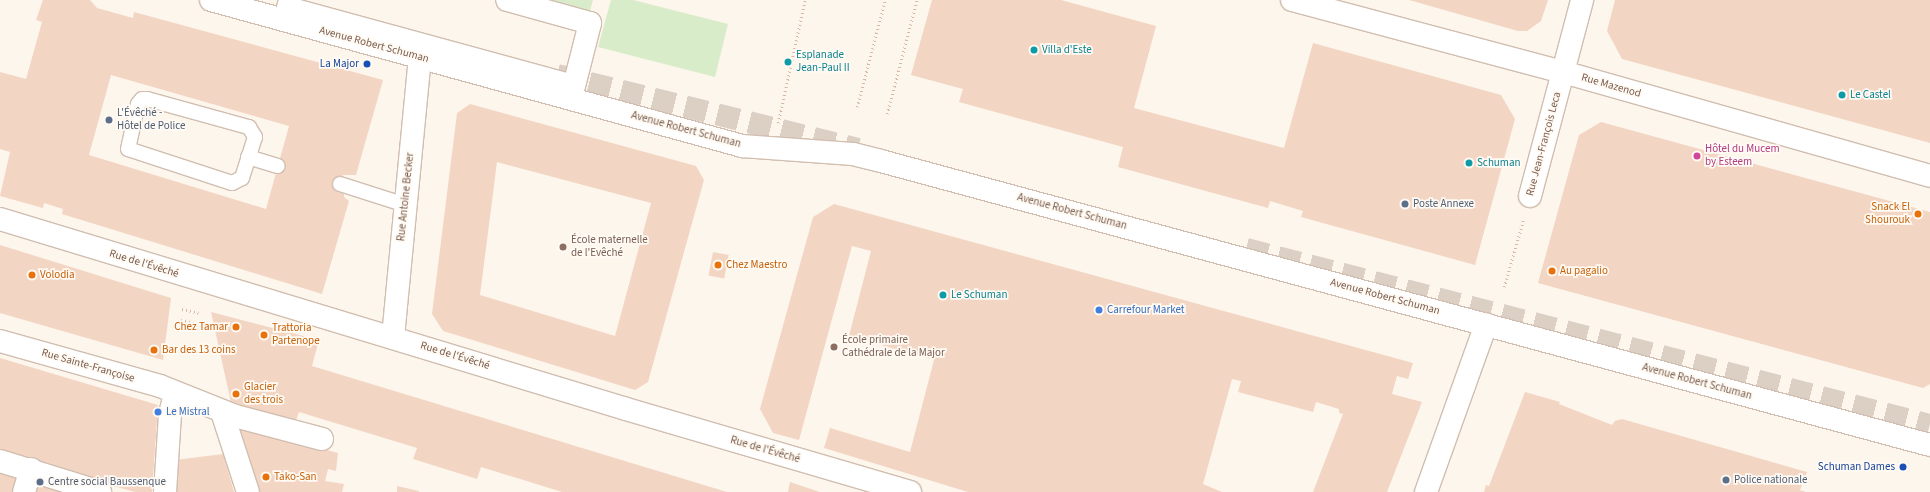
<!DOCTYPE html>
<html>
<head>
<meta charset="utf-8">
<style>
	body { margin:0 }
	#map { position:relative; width:1930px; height:492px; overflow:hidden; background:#fdf6ec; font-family:"Source Sans 3",sans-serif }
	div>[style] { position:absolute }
	.green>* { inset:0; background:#d8ecc9 }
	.building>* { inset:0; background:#f3d5c3; transform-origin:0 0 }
	.highway-tunnel>* { height:22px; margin-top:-11px; transform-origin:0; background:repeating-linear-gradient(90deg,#dcd0c4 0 22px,transparent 0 33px) }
	.path>* { height:2.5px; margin-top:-1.25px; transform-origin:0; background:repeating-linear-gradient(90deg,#d9b8a5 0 1px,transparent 0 4px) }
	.roads { filter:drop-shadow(1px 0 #d1beb0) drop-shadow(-1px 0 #d1beb0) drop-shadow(0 1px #d1beb0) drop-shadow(0 -1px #d1beb0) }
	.lane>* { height:14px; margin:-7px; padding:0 7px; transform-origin:7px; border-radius:7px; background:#fff }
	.street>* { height:22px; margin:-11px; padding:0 11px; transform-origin:11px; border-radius:11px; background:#fff }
	.secondary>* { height:22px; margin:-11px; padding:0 11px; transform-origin:11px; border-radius:11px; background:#fff }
	.dots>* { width:11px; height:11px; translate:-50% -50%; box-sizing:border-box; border:2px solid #fffaf3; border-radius:50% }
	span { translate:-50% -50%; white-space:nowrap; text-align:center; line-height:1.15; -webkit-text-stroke:3.5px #fffaf3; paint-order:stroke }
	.street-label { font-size:11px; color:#7a5c4d }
	.culture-label { font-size:11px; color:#0d838f }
	.left { translate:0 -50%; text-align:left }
	.transit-label { font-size:11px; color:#164399 }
	.right { translate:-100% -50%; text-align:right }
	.service-label { font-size:11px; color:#4e5e75 }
	.hotel-label { font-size:11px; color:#b23c85 }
	.food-label { font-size:11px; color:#c56008 }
	.education-label { font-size:11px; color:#785e54 }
	.shop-label { font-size:11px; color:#366cbe }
</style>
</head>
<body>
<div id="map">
	<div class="green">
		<div style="clip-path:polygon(536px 0,593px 0,589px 14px)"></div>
		<div style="clip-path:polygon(611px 0,633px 0,728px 24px,715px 77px,598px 47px)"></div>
	</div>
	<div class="building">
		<div style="clip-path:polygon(evenodd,43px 0,90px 0,97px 8px,133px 18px,134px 12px,383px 80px,356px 175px,343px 175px,340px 184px,338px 192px,344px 194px,344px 197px,349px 201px,322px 294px,62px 214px,63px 209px,44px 203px,43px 208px,0 196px,10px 152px,0 149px,0 72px,26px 79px,42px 22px,36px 20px,43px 0,111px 75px,289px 126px,266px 209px,89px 155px,111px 75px)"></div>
		<div style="clip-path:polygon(932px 0,1061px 0,1156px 26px,1134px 108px,1284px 148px,1313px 43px,1501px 95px,1515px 119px,1475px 265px,1301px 217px,1303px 211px,1270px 201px,1268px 208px,1118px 167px,1123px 147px,959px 102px,963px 89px,911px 75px)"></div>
		<div style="clip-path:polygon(1409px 0,1548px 0,1541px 21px,1527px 31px,1518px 31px)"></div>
		<div style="clip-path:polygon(1615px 0,1930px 0,1930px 143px,1622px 59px,1607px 31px)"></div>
		<div style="clip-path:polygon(evenodd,470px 104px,696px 166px,704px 180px,648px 382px,635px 390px,443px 331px,432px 314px,457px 113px,470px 104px,497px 162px,651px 203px,615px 336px,480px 295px,497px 162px)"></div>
		<div style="clip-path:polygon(1601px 122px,1930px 212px,1930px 384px,1923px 388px,1538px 283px,1579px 135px)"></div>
		<div style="clip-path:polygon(834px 204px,1413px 363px,1408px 379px,1397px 376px,1392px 394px,1422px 402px,1387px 492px,1313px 492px,1343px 414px,1339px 413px,1339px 409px,1316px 402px,1313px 412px,1238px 392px,1241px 381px,1232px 379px,1203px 484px,1222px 492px,968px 492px,824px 448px,830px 428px,910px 452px,934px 360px,849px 336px,871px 251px,852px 246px,799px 440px,773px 433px,760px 409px,813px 217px)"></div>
		<div style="clip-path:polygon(0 245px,171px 298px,163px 360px,0 313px)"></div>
		<div style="left:713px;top:252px;width:16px;height:24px;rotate:11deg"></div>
		<div style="clip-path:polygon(211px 312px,319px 340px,312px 366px,727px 492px,562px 492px,481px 467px,477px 479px,413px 459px,417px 448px,299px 412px,295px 423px,232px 407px)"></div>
		<div style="clip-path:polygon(0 358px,158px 405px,152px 492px,135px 492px,60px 471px,62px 468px,48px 463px,0 454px)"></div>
		<div style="clip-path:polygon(1525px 392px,1560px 402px,1559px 404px,1612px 425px,1615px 421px,1622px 419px,1807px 472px,1800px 490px,1806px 492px,1484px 492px,1486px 485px,1489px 486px)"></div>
		<div style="clip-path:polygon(237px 425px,338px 453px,336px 471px,328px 469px,325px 481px,344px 484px,342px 492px,257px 492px)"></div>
		<div style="clip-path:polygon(223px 454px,234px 492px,172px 492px,175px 460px)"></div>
		<div style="clip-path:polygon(0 469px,21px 475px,17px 492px,0 492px)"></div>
		<div style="clip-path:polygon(33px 478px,79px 492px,30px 492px)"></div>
		<div style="clip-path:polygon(790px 482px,820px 492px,788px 492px)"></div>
		<div style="clip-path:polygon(397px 486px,419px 491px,419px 492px,397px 492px)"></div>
	</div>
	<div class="highway-tunnel">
		<div style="left:557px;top:75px;width:310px;rotate:13.8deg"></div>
		<div style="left:1246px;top:249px;width:706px;rotate:14.43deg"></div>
	</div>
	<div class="path">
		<div style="left:857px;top:107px;width:111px;rotate:-75.3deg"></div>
		<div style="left:887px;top:114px;width:118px;rotate:-75.3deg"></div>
		<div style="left:778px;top:123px;width:126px;rotate:-77.6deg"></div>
		<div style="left:1504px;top:287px;width:69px;rotate:-73.9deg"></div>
		<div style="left:182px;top:309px;width:17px;rotate:13deg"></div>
		<div style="left:181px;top:320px;width:23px;rotate:13deg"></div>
	</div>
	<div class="roads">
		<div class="lane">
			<div style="left:142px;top:99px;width:5px"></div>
			<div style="left:147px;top:99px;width:106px;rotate:15.4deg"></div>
			<div style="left:249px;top:127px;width:12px;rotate:59deg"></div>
			<div style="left:255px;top:137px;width:43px;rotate:107.6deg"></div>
			<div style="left:242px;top:178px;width:11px;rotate:153deg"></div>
			<div style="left:232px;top:183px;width:109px;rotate:-161.9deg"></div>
			<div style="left:128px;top:149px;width:46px;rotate:-77.5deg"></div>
			<div style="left:138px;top:104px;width:6px;rotate:-51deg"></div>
			<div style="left:248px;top:157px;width:31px;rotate:17deg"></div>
			<div style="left:340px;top:184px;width:69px;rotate:17.7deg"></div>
		</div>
		<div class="street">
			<div style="left:290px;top:0;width:8px;rotate:104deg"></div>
			<div style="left:288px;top:8px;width:296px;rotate:15.3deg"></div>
			<div style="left:574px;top:86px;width:65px;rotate:-75.7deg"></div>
			<div style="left:590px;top:23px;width:86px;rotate:-164.5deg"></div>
			<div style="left:1292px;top:0;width:280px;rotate:14.9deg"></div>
			<div style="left:1563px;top:72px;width:381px;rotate:15.8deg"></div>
			<div style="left:1530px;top:196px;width:203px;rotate:-75.1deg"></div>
			<div style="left:0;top:219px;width:654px;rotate:16.88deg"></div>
			<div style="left:626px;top:409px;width:296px;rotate:16.3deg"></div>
			<div style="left:393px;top:337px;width:281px;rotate:-84.5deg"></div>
			<div style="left:0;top:341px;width:166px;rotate:15.7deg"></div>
			<div style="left:160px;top:386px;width:81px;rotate:21.8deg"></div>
			<div style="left:235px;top:416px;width:90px;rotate:14.8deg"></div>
			<div style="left:222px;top:412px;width:84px;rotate:72deg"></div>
			<div style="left:0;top:461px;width:105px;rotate:17.2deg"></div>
			<div style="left:24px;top:492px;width:24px;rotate:-73deg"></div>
			<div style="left:165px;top:492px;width:78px;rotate:-86.3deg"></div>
			<div style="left:170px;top:414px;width:21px;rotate:-76deg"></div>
			<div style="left:1426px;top:492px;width:178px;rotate:-70.3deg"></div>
		</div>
		<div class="secondary">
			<div style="left:211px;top:0;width:551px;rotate:15.37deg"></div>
			<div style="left:742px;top:146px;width:111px;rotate:4.1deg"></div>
			<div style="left:853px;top:154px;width:29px;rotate:14deg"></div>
			<div style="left:881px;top:161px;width:1087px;rotate:15.15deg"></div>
		</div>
	</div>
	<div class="dots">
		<div style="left:1034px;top:50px;background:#0f9aa8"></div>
		<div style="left:788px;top:62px;background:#0f9aa8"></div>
		<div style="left:367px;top:64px;background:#1a4fb4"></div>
		<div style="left:1842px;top:95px;background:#0f9aa8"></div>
		<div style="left:109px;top:120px;background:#5c6f8a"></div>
		<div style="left:1697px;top:156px;background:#d1479c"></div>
		<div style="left:1469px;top:163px;background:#0f9aa8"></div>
		<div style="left:1405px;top:204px;background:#5c6f8a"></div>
		<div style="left:1918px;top:214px;background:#e8710a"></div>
		<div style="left:563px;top:247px;background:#8d6e63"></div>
		<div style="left:718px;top:265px;background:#e8710a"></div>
		<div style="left:1552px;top:271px;background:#e8710a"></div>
		<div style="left:32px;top:275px;background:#e8710a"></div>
		<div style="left:943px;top:295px;background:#0f9aa8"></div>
		<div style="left:1099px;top:310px;background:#3f7fe0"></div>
		<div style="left:236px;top:327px;background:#e8710a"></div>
		<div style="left:264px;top:335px;background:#e8710a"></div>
		<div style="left:834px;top:347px;background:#8d6e63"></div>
		<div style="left:154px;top:350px;background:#e8710a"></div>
		<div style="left:236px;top:394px;background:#e8710a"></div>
		<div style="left:158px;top:412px;background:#3f7fe0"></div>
		<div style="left:1903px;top:467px;background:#1a4fb4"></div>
		<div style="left:266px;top:477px;background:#e8710a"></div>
		<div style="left:1726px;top:480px;background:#5c6f8a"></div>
		<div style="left:40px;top:482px;background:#5c6f8a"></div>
	</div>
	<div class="street-label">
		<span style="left:374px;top:45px;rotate:15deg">Avenue Robert Schuman</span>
		<span style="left:1611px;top:86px;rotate:16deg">Rue Mazenod</span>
		<span style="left:686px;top:130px;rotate:15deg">Avenue Robert Schuman</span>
		<span style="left:1544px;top:144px;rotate:-75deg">Rue Jean-François Leca</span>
		<span style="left:406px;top:197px;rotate:-84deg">Rue Antoine Becker</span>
		<span style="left:1072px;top:212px;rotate:15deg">Avenue Robert Schuman</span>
		<span style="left:144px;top:264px;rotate:17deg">Rue de l'Évêché</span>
		<span style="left:1385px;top:297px;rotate:15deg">Avenue Robert Schuman</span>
		<span style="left:455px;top:356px;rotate:17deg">Rue de l'Évêché</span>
		<span style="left:88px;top:366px;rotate:16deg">Rue Sainte-Françoise</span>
		<span style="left:1697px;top:382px;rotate:15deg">Avenue Robert Schuman</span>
		<span style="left:765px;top:450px;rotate:16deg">Rue de l'Évêché</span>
	</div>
	<div class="culture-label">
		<span class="left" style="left:1042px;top:50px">Villa d'Este</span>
		<span class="left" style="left:796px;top:62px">Esplanade<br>Jean-Paul II</span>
		<span class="left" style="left:1850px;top:95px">Le Castel</span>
		<span class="left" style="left:1477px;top:163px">Schuman</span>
		<span class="left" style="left:951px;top:295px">Le Schuman</span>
	</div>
	<div class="transit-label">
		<span class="right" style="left:359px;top:64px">La Major</span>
		<span class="right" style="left:1895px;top:467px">Schuman Dames</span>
	</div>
	<div class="service-label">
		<span class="left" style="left:117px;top:120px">L'Évêché -<br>Hôtel de Police</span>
		<span class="left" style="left:1413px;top:204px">Poste Annexe</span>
		<span class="left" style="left:1734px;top:480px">Police nationale</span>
		<span class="left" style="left:48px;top:482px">Centre social Baussenque</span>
	</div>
	<div class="hotel-label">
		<span class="left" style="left:1705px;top:156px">Hôtel du Mucem<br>by Esteem</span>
	</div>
	<div class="food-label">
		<span class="right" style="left:1910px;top:214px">Snack El<br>Shourouk</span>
		<span class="left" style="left:726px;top:265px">Chez Maestro</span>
		<span class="left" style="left:1560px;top:271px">Au pagalio</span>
		<span class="left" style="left:40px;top:275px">Volodia</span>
		<span class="right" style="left:228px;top:327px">Chez Tamar</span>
		<span class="left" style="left:272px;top:335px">Trattoria<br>Partenope</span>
		<span class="left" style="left:162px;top:350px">Bar des 13 coins</span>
		<span class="left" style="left:244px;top:394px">Glacier<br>des trois</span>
		<span class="left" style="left:274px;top:477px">Tako-San</span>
	</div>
	<div class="education-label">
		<span class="left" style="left:571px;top:247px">École maternelle<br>de l'Evêché</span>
		<span class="left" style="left:842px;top:347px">École primaire<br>Cathédrale de la Major</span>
	</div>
	<div class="shop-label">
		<span class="left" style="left:1107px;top:310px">Carrefour Market</span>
		<span class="left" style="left:166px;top:412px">Le Mistral</span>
	</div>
</div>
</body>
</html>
